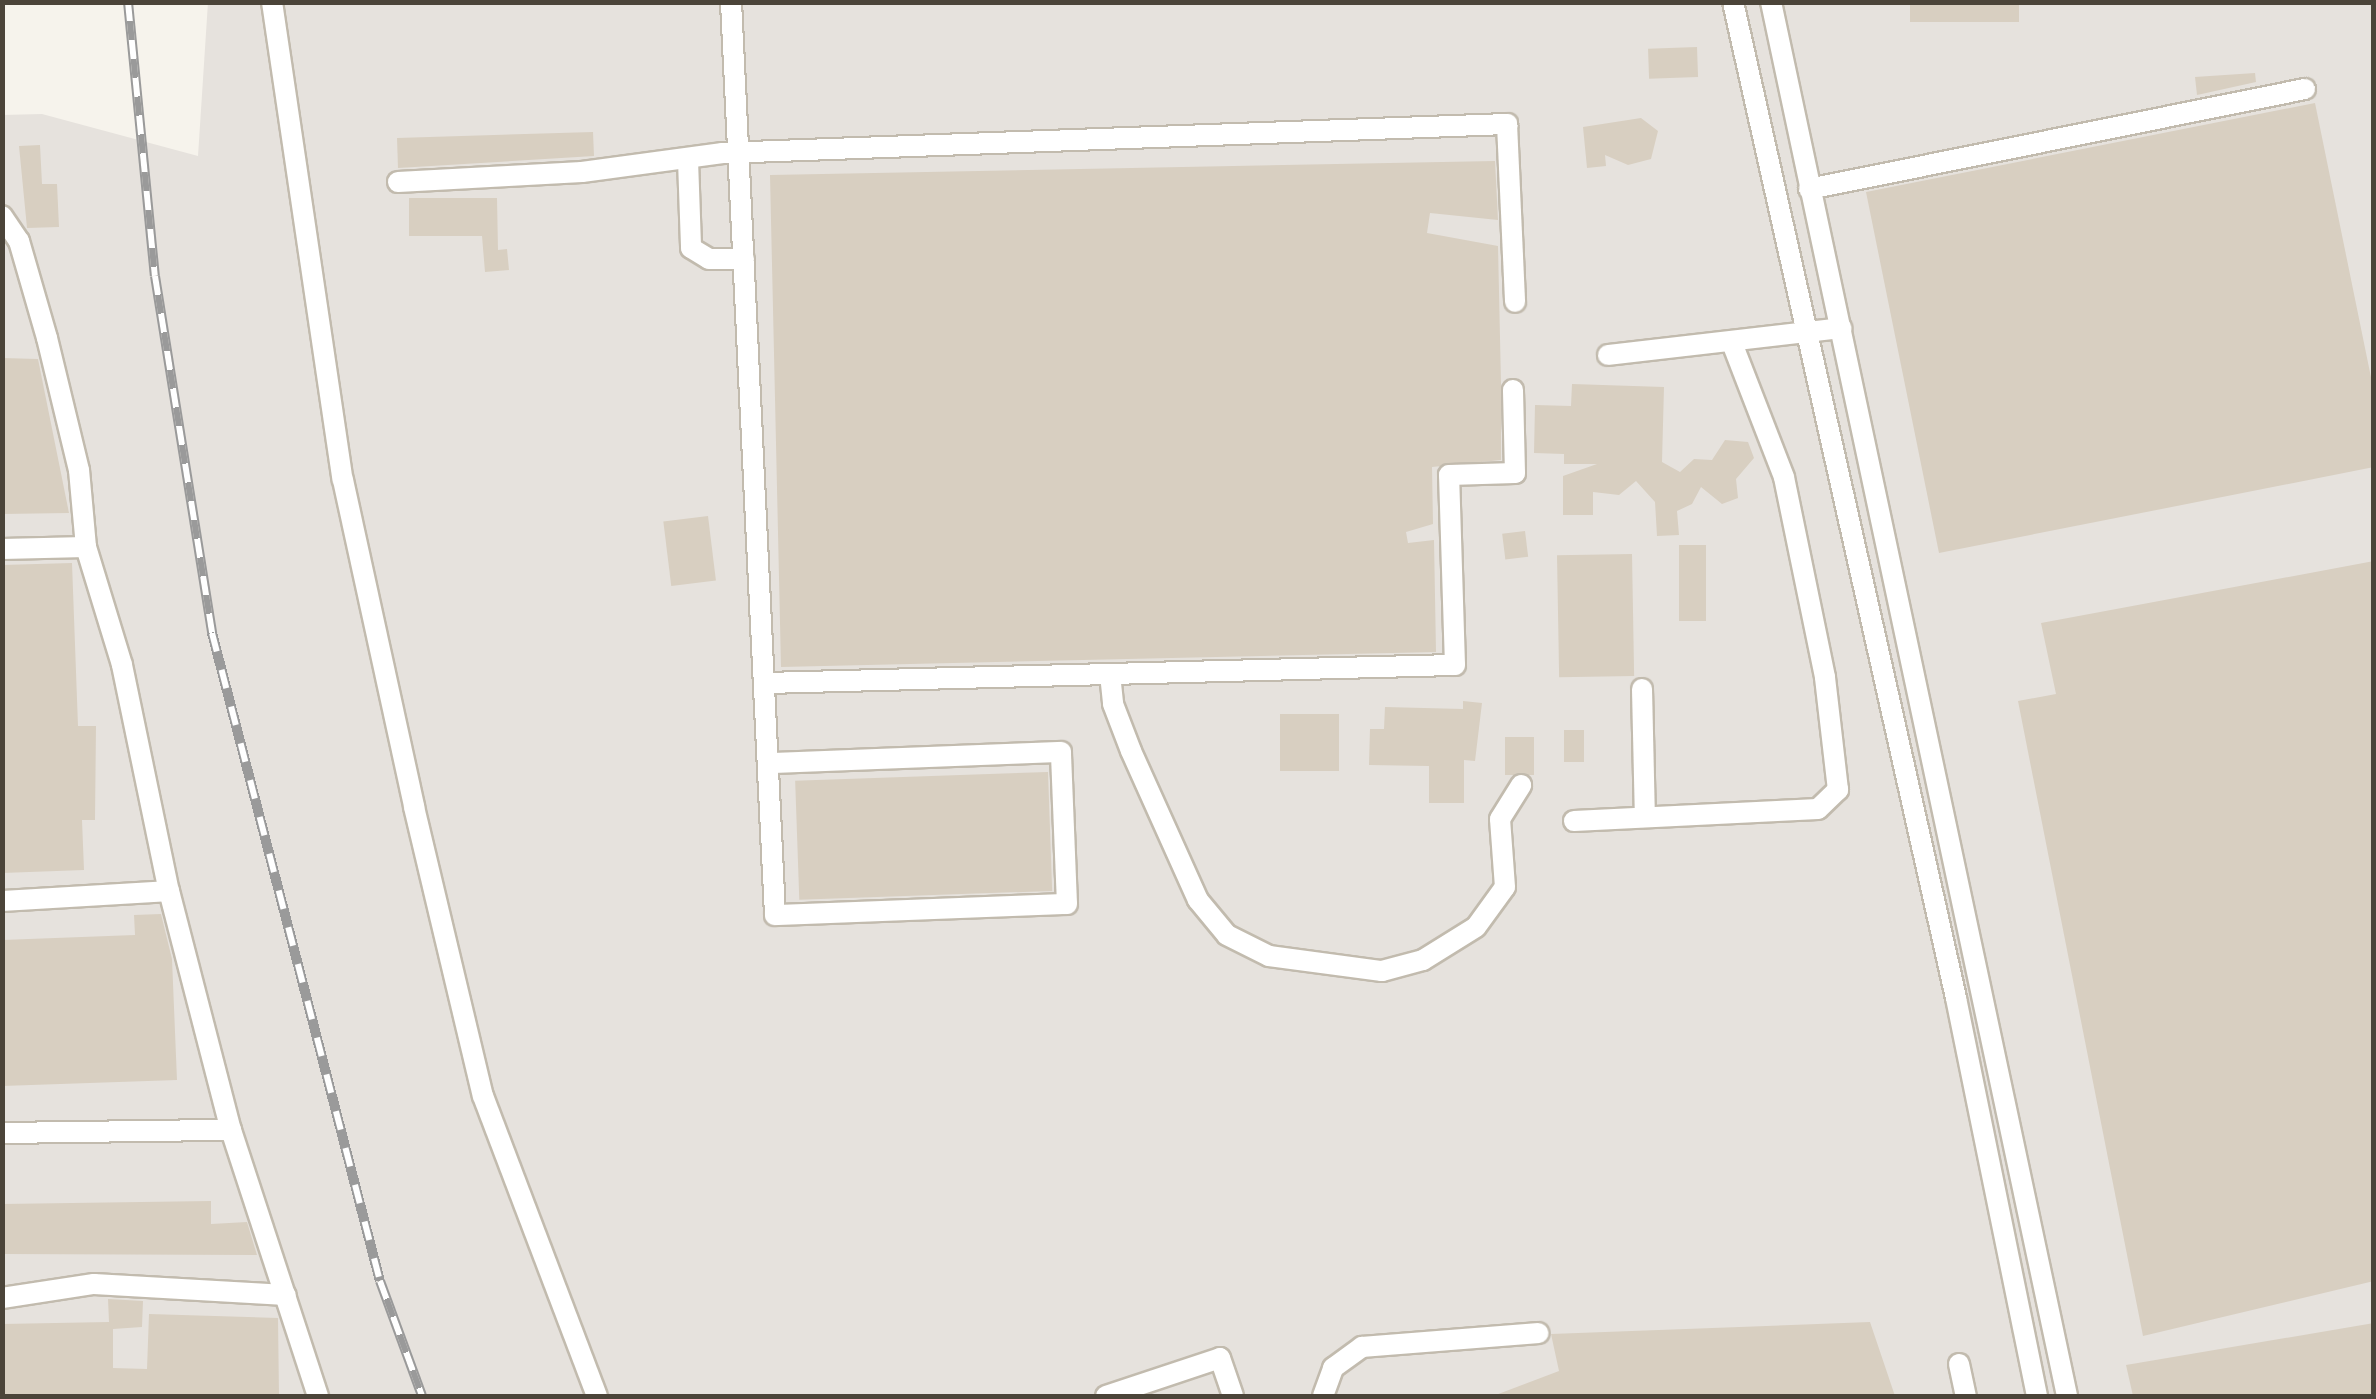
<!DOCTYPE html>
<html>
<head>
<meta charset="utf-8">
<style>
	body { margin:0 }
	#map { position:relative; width:2376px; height:1399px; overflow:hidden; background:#f6f3ec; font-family:Figtree,sans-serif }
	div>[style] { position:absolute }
	.industrial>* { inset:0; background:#e6e2dd }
	.building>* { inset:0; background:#d8cfc1; transform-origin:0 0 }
	.roads { filter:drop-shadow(2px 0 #c2bbae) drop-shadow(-2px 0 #c2bbae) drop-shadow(0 2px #c2bbae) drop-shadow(0 -2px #c2bbae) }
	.minor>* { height:20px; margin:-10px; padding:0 10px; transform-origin:10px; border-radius:10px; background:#fff }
	.rail>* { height:10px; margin-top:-5px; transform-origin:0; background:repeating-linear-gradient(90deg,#fff 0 19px,#9a9a9a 0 38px); box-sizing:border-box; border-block:2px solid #9a9a9a }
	span { translate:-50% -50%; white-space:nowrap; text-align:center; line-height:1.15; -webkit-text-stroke:8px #fff; paint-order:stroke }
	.frame { position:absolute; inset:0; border:5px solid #4b4439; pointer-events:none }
</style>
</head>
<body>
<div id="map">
	<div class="industrial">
		<div style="clip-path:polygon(208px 2px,2373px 3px,2373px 1396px,3px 1396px,2px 115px,42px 114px,198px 156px)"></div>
	</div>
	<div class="building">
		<div style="left:1910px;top:2px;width:109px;height:20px"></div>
		<div style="left:1697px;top:47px;width:30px;height:49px;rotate:88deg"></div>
		<div style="clip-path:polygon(2255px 73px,2256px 82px,2197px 95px,2195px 77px)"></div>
		<div style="clip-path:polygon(2315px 103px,2374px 392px,2374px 467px,1939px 553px,1866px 192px)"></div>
		<div style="clip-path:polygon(1641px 118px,1658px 131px,1651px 159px,1628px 165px,1605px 155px,1606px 166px,1587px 168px,1583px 127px)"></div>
		<div style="clip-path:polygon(593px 132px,594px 156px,398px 168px,397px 138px)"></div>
		<div style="clip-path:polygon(40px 145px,42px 184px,57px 184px,59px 227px,27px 228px,19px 146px)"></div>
		<div style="clip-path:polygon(1495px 161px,1498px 220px,1430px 213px,1427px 233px,1498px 246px,1501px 383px,1501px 460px,1432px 467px,1433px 524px,1406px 532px,1408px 543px,1434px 540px,1436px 652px,781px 667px,770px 175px)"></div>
		<div style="clip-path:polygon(409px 198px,497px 198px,498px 250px,507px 249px,509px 270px,485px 272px,482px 236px,409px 236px)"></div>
		<div style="clip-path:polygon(2px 358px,38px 359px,69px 513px,2px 514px)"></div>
		<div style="clip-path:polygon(1572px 384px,1664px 387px,1662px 462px,1680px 472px,1694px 459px,1712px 460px,1725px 440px,1748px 442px,1754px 458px,1736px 479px,1738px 498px,1722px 504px,1701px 487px,1692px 504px,1677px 511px,1679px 535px,1657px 536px,1655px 502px,1636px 481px,1619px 495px,1593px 492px,1593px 515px,1563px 515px,1563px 476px,1597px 464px,1564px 464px,1564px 454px,1534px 453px,1535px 405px,1571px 406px)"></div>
		<div style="left:708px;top:516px;width:65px;height:45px;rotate:83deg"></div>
		<div style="left:1525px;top:531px;width:26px;height:23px;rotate:83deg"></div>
		<div style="left:1679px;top:545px;width:27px;height:76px"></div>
		<div style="left:1632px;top:554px;width:122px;height:75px;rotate:89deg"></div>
		<div style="clip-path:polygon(2374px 561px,2374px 1281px,2143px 1336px,2018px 701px,2056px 694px,2041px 623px)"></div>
		<div style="clip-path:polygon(72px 563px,78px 726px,96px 726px,95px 820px,82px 820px,84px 870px,2px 873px,2px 565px)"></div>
		<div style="clip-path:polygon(1463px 701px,1482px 703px,1475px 761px,1464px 760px,1464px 803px,1429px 803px,1429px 766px,1369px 765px,1370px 729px,1384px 729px,1385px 707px,1463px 709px)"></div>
		<div style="left:1280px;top:714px;width:59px;height:57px"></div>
		<div style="left:1564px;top:730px;width:20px;height:32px"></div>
		<div style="left:1505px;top:737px;width:29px;height:38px"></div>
		<div style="left:1048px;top:772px;width:119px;height:253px;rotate:88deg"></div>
		<div style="clip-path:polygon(161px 914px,172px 959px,177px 1080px,2px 1086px,2px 940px,135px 935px,134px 915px)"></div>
		<div style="clip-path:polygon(211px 1201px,211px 1224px,247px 1222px,257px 1255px,2px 1254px,2px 1204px)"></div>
		<div style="clip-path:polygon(108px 1299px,143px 1301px,142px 1327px,113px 1329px,113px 1368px,147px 1369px,149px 1314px,278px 1318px,279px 1396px,2px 1396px,2px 1324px,109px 1322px)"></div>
		<div style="clip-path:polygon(1870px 1322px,1895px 1396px,1493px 1396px,1559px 1371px,1551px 1334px)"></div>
		<div style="clip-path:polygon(2374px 1323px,2374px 1396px,2133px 1396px,2126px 1365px)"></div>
	</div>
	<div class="roads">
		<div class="minor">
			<div style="left:272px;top:2px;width:483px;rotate:81.6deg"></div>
			<div style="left:343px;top:480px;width:335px;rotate:77.7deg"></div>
			<div style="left:414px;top:807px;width:297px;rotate:76.6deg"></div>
			<div style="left:483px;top:1096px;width:321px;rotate:69.2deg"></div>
			<div style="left:731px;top:2px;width:914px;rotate:87.24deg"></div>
			<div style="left:775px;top:915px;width:292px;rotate:-2.2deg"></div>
			<div style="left:1067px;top:904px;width:152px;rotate:-92.3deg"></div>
			<div style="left:1061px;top:752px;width:291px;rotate:177.8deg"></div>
			<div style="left:1733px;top:2px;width:1021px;rotate:77.38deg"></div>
			<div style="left:1956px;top:998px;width:406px;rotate:78.5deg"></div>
			<div style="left:1771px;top:2px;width:1425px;rotate:78.01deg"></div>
			<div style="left:688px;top:160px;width:88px;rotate:88deg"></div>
			<div style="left:691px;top:248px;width:21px;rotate:31deg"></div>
			<div style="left:709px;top:259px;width:35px"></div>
			<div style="left:398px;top:182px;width:184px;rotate:-3.1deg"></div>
			<div style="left:582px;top:172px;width:142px;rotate:-7.7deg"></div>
			<div style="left:723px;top:153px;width:785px;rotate:-2.12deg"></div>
			<div style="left:1507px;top:124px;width:178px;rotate:87.4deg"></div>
			<div style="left:1809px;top:189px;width:506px;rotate:-11.4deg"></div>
			<div style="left:2px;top:216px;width:30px;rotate:56deg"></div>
			<div style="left:19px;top:241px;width:101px;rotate:73.9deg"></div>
			<div style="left:47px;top:338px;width:136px;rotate:76.4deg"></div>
			<div style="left:79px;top:470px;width:77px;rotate:84.8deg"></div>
			<div style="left:86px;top:547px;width:123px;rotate:73deg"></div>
			<div style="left:122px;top:665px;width:231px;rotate:78.3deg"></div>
			<div style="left:169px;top:891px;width:247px;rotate:75.5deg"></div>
			<div style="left:231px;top:1130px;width:280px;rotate:71.9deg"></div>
			<div style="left:1608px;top:355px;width:235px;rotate:-6.6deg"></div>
			<div style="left:2px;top:549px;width:84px;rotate:-1.4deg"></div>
			<div style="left:1110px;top:674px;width:30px;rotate:84deg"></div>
			<div style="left:1113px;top:704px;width:50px;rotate:69deg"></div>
			<div style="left:1131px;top:751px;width:163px;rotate:65.8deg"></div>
			<div style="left:1198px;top:900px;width:45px;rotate:50.4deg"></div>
			<div style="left:1227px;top:935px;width:47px;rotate:26.6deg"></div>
			<div style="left:1269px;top:956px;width:114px;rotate:7.6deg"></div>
			<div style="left:1382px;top:971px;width:42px;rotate:-15deg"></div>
			<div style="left:1423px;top:960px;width:62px;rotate:-31.9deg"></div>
			<div style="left:1476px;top:927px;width:49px;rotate:-54.1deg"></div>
			<div style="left:1505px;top:887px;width:68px;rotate:-94.2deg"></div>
			<div style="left:1500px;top:819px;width:40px;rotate:-58deg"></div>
			<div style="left:766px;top:683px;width:689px;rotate:-1.5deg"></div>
			<div style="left:1455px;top:665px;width:190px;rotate:-91.8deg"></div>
			<div style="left:1449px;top:475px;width:66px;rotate:-1.7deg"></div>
			<div style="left:1515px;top:473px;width:83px;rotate:-91.4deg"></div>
			<div style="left:1642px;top:689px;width:128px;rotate:88.7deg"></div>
			<div style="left:1574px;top:821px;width:244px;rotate:-2.8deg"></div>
			<div style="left:1818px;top:809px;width:28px;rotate:-44deg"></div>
			<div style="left:1838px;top:790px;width:114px;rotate:-96.6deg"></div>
			<div style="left:1825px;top:677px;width:204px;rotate:-101.6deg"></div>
			<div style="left:1784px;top:477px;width:144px;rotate:-111.2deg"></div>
			<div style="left:2px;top:901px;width:167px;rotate:-3.4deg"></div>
			<div style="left:2px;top:1133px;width:229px;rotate:-0.8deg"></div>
			<div style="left:2px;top:1298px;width:93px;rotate:-8.7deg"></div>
			<div style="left:94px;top:1284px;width:192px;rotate:3.3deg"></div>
			<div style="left:1959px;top:1364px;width:33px;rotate:78deg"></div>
			<div style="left:1106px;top:1396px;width:120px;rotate:-18.4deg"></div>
			<div style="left:1220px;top:1358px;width:40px;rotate:71.1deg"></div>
			<div style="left:1323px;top:1396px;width:30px;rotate:-70deg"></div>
			<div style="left:1333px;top:1368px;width:36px;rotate:-36deg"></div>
			<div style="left:1362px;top:1347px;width:177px;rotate:-4.5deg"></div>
		</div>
	</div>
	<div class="rail">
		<div style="left:128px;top:2px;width:275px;rotate:84.4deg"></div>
		<div style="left:155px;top:276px;width:362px;rotate:80.9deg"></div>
		<div style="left:212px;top:633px;width:669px;rotate:75.47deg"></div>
		<div style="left:380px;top:1281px;width:122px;rotate:69.9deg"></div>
	</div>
	<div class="frame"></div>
</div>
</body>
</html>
